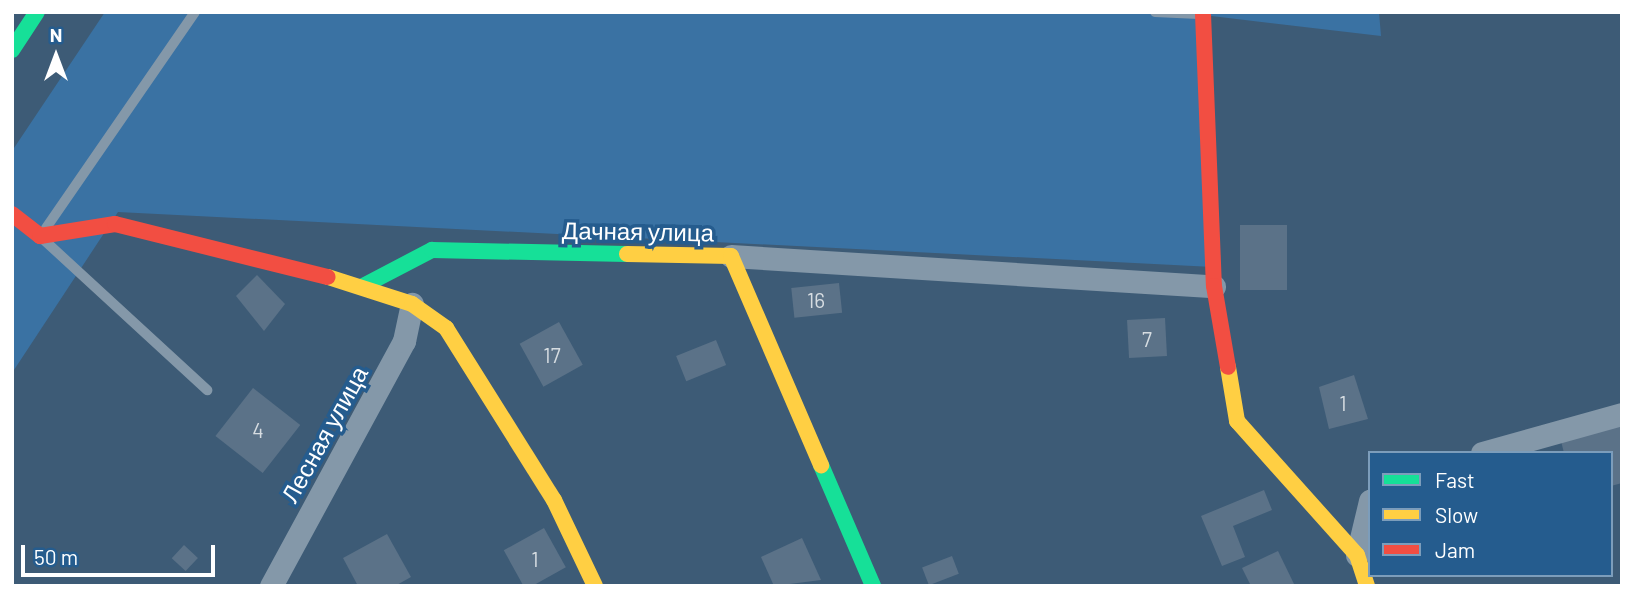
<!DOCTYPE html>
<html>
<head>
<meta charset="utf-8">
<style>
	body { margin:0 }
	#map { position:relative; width:1634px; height:598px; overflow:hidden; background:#3d5b76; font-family:Barlow,sans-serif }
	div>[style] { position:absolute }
	.green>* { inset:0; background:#3a72a3 }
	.building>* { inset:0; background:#5b7288; transform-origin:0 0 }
	.lane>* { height:10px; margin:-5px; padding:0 5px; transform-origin:5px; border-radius:5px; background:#8498a9 }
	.street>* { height:23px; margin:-11.5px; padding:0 11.5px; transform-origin:11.5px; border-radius:11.5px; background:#8498a9 }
	.fast>* { height:16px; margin:-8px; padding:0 8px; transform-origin:8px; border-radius:8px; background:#16e098 }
	.slow>* { height:16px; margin:-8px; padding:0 8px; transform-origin:8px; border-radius:8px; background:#ffcf43 }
	.jam>* { height:16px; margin:-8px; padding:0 8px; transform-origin:8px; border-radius:8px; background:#f24e42 }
	span { translate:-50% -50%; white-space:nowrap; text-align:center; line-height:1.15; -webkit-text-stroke:7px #255c8e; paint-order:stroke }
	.number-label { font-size:21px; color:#d6dce1 }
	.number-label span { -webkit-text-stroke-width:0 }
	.street-label { font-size:24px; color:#fff }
	.frame { position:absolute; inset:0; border:14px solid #fff; pointer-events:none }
	.legend { position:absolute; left:1368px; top:451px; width:245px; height:126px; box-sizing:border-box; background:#255c8e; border:2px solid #7c9dbb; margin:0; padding:9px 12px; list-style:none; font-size:21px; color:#fff }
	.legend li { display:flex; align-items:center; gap:14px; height:35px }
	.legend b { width:35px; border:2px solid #7c9dbb }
	.north { position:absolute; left:21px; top:21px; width:70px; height:70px; -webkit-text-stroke:5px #255c8e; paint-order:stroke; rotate:0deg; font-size:19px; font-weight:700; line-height:28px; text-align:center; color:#fff }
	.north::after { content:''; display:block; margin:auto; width:24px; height:32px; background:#fff; clip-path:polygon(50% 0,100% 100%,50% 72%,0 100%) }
	.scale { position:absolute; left:21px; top:545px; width:194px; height:32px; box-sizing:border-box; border:4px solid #fff; border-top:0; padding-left:9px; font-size:21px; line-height:24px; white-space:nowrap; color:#fff; -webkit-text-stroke:5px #255c8e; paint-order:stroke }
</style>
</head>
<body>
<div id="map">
	<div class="green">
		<div style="clip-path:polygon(105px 12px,1379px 12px,1381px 36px,1203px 15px,1213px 267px,118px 212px,12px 373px,12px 151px)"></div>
	</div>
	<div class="building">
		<div style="left:1240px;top:225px;width:47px;height:65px"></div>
		<div style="clip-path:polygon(257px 275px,285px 304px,264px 331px,236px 296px)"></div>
		<div style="left:839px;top:283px;width:30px;height:48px;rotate:84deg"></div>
		<div style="left:1165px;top:318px;width:38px;height:38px;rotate:87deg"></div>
		<div style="left:559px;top:322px;width:49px;height:45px;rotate:61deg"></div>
		<div style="left:716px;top:340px;width:27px;height:43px;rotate:68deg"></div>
		<div style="clip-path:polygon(1354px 375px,1368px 419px,1329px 429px,1319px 387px)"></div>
		<div style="left:253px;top:388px;width:60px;height:61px;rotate:38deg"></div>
		<div style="clip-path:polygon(1622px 418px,1622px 483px,1611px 486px,1611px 453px,1564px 453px,1559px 433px)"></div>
		<div style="clip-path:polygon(1264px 490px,1272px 510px,1233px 526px,1245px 557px,1222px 566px,1201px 516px)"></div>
		<div style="left:544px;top:528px;width:45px;height:46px;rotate:61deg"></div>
		<div style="clip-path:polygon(387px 534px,411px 577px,395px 586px,358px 586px,343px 558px)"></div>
		<div style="clip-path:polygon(802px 538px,821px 580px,774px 586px,761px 557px)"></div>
		<div style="left:184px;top:545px;width:19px;height:18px;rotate:43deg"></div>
		<div style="clip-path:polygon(1278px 551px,1295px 586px,1251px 586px,1242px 568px)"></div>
		<div style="left:952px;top:556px;width:19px;height:32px;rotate:69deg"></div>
	</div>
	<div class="lane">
		<div style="left:1155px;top:12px;width:44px;rotate:2.6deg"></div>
		<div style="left:46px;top:228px;width:262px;rotate:-55.4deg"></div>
		<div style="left:44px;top:240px;width:222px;rotate:42.6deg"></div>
	</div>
	<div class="street">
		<div style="left:731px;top:256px;width:484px;rotate:3.6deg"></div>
		<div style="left:1482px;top:453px;width:145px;rotate:-15.6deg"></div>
		<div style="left:1357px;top:555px;width:56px;rotate:-76.5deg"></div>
		<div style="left:271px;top:586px;width:279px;rotate:-61.5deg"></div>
		<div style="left:404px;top:341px;width:38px;rotate:-78deg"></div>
	</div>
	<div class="fast">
		<div style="left:12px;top:50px;width:45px;rotate:-56.7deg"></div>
		<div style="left:363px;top:286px;width:78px;rotate:-27.6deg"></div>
		<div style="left:432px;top:250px;width:195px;rotate:1.2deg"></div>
		<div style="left:821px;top:465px;width:132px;rotate:66.7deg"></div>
	</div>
	<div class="slow">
		<div style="left:627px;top:254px;width:104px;rotate:1.1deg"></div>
		<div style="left:731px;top:256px;width:228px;rotate:66.7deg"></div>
		<div style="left:328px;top:277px;width:88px;rotate:17.8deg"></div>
		<div style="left:412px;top:304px;width:42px;rotate:35.2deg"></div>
		<div style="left:446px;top:328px;width:203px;rotate:57.9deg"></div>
		<div style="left:554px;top:500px;width:95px;rotate:64.5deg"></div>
		<div style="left:1228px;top:367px;width:55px;rotate:80.5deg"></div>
		<div style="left:1237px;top:421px;width:180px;rotate:48.2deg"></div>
		<div style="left:1357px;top:555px;width:33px;rotate:72deg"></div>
	</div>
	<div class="jam">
		<div style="left:1203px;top:14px;width:272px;rotate:87.7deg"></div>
		<div style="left:1214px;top:286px;width:82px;rotate:80.2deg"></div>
		<div style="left:12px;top:214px;width:36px;rotate:38deg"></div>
		<div style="left:40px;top:236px;width:76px;rotate:-9.1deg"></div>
		<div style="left:115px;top:224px;width:219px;rotate:14deg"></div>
	</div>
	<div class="number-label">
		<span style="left:816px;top:300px">16</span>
		<span style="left:1147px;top:339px">7</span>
		<span style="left:552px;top:355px">17</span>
		<span style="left:1343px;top:403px">1</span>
		<span style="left:258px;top:430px">4</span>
		<span style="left:535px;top:559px">1</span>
	</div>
	<div class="street-label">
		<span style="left:638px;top:231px;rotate:1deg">Дачная улица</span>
		<span style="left:324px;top:434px;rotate:-61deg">Лесная улица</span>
	</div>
	<div class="frame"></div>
	<ul class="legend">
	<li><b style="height:9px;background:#16e098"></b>Fast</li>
	<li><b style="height:9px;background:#ffcf43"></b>Slow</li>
	<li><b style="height:9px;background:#f24e42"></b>Jam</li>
	</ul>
	<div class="north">N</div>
	<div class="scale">50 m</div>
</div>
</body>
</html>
